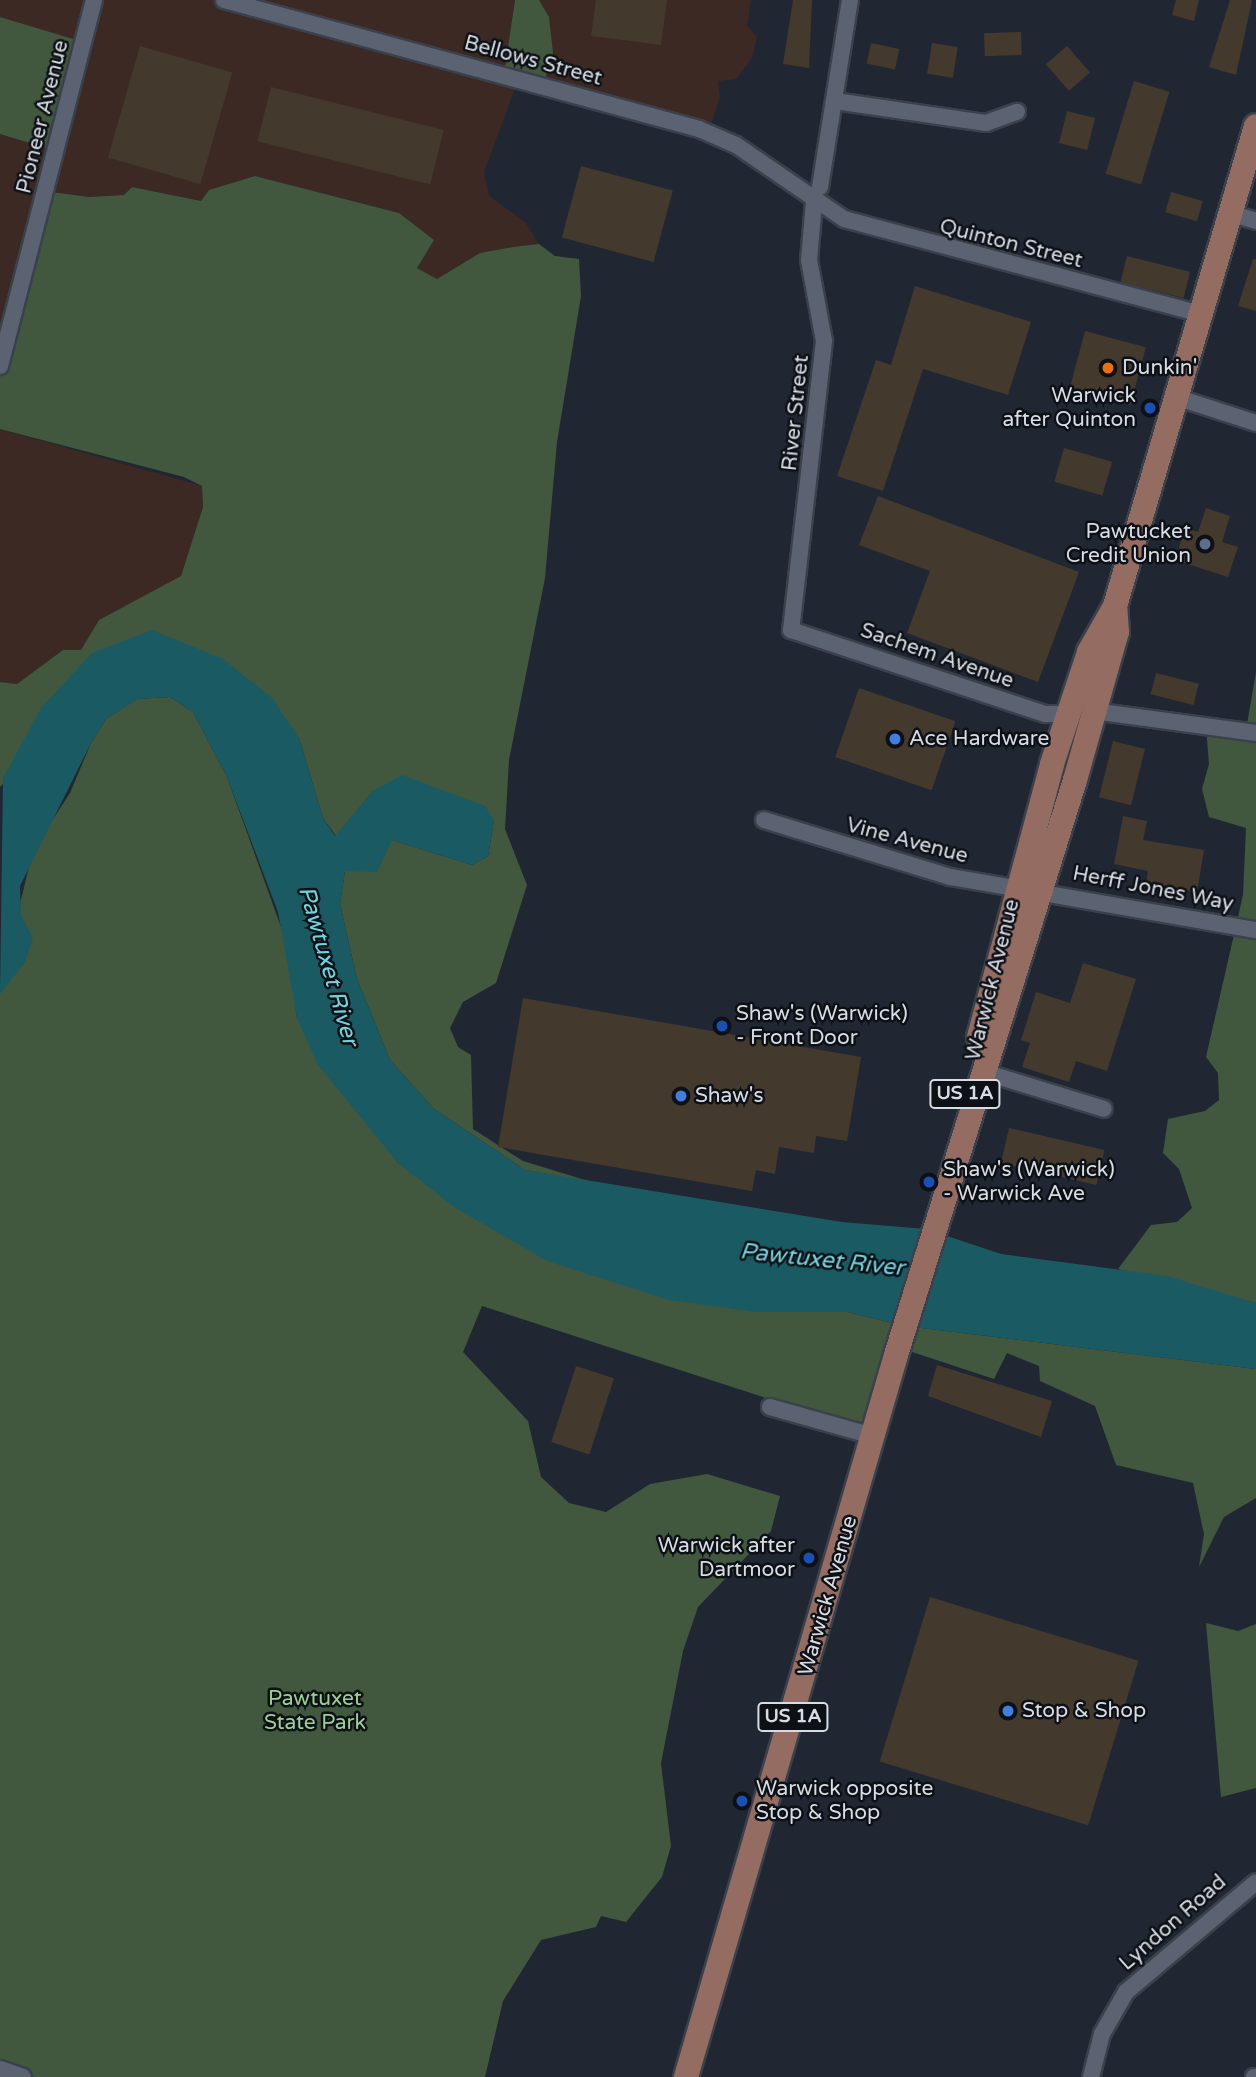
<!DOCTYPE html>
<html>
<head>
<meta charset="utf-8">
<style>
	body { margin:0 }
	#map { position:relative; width:1256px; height:2077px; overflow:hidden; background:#202733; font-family:"Varela Round",sans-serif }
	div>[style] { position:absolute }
	.industrial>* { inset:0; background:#3c2924 }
	.green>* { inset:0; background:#41573e }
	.water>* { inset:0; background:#1a5b63 }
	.building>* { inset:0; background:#44392d; transform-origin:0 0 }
	.roads { filter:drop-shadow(2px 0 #3b414b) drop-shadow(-2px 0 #3b414b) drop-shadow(0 2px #3b414b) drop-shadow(0 -2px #3b414b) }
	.street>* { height:16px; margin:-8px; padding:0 8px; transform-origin:8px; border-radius:8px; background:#5b6372 }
	.primary>* { height:24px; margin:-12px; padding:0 12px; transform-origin:12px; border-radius:12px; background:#956c62 }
	.dots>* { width:19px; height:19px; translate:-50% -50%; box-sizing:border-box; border:4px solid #0d1015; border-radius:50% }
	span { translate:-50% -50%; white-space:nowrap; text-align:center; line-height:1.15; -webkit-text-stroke:5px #0d1015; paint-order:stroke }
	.shield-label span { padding:2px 5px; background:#0d1015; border:2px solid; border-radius:5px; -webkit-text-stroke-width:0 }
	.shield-label { font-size:19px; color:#d8dde5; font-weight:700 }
	.street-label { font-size:21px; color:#d8dde5 }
	.poi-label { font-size:21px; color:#d8dde5 }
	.left { translate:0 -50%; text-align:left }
	.right { translate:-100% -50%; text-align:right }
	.park-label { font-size:21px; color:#9dd097 }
	.water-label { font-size:23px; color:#70d4df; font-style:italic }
</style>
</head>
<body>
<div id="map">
	<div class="industrial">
		<div style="clip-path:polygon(0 0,515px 0,504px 74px,518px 80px,484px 172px,489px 196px,526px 223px,539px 244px,480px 253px,437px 280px,417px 268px,399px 213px,255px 176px,209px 190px,201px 201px,132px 187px,124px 195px,89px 197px,45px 191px,0 357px,0 134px,54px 150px,80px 41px,0 17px)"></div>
		<div style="clip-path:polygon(751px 0,747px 26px,757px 37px,752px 58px,736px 79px,718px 81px,720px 97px,708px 133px,543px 86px,539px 0)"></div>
		<div style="clip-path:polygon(0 429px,202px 486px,203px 507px,181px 576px,99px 620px,81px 651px,63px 650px,17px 684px,0 682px)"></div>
	</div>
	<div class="green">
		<div style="clip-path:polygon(515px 0,539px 0,549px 17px,553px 53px,543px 86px,504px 74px)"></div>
		<div style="clip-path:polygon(0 17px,80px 41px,53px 150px,0 134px)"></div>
		<div style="clip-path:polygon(255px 176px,399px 213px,434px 240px,417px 268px,437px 279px,480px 253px,513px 247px,539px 244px,555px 256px,579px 259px,581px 296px,557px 442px,545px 578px,509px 760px,505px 829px,527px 885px,496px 983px,463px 1002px,450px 1028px,458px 1047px,471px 1055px,473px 1129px,523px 1161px,595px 1183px,525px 1170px,433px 1108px,390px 1060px,357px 979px,340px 904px,345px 871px,392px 840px,472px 865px,488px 856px,494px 820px,373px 791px,336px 836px,323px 818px,299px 738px,152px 630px,0 787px,0 682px,17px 684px,63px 650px,81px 650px,99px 620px,181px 576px,203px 507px,202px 486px,184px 477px,0 429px,0 357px,45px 191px,89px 197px,124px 195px,132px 187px,201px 201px,209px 190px)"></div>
		<div style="clip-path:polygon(1256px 672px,1256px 1303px,1118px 1269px,1151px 1225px,1177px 1222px,1192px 1208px,1179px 1169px,1163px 1153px,1168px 1119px,1205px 1111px,1219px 1100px,1218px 1073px,1206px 1057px,1243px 895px,1246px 828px,1209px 817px,1202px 789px,1209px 764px,1206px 727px,1246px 730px)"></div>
		<div style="clip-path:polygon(170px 697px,193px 712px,227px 777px,286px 941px,297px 1018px,398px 1163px,756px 1312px,848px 1312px,905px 1326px,1256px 1369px,1256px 1498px,1224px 1517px,1199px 1567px,1204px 1534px,1193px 1483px,1116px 1465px,1095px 1406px,1040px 1381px,1039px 1366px,1007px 1353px,994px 1379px,900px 1348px,871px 1432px,482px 1306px,463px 1352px,528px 1421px,541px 1477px,569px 1503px,606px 1512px,650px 1484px,707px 1474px,780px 1496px,771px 1531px,698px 1607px,683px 1651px,661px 1763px,671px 1846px,662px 1877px,626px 1922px,601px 1916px,596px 1927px,541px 1940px,503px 2001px,485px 2077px,0 2077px,0 987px,33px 850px,70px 793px,91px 743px,106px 719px,137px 699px)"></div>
		<div style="clip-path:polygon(1206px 1623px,1238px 1631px,1256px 1624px,1256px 1788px,1221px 1797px)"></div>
	</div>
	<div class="water">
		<div style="clip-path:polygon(152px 630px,223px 659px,272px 698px,299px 738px,323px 818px,335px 836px,373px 791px,402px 775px,485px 806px,494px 820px,488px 856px,472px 865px,392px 840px,377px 872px,345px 871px,340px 904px,357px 979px,390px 1060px,433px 1108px,525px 1170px,842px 1222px,926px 1229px,1001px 1254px,1167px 1276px,1256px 1303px,1256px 1369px,905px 1326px,848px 1312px,756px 1312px,669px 1300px,547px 1261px,454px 1207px,398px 1163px,318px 1065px,297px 1018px,278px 912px,227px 777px,193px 712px,170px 697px,138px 699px,106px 719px,91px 743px,20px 886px,21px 915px,33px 938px,25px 962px,0 994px,3px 778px,41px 708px,92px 653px)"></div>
	</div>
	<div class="building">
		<div style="clip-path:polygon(596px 0,667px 0,661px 45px,591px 36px)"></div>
		<div style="clip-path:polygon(793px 0,812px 0,809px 68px,783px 64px)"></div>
		<div style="clip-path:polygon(1176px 0,1199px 0,1194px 21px,1172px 15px)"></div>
		<div style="clip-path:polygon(1230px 0,1252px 0,1236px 75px,1209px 67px)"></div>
		<div style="left:1021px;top:32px;width:23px;height:37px;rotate:88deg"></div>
		<div style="left:871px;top:43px;width:29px;height:21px;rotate:12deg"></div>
		<div style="left:932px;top:43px;width:26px;height:31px;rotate:9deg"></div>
		<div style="left:140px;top:46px;width:96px;height:116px;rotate:16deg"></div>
		<div style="left:1067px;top:46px;width:35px;height:28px;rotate:49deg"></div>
		<div style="left:1134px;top:81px;width:37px;height:97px;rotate:17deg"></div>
		<div style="left:271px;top:87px;width:178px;height:56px;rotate:14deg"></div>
		<div style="left:1067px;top:111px;width:29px;height:33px;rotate:14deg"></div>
		<div style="left:581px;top:166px;width:95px;height:74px;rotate:15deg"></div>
		<div style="left:1171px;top:192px;width:33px;height:21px;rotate:16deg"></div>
		<div style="left:1127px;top:256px;width:65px;height:27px;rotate:14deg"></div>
		<div style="clip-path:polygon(1253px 259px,1256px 259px,1256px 311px,1238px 306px)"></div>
		<div style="clip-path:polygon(915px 286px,1031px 322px,1008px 395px,923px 369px,883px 491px,837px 476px,876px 360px,891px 365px)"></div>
		<div style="left:1085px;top:331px;width:63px;height:60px;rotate:15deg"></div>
		<div style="left:1064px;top:448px;width:50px;height:35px;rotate:16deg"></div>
		<div style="clip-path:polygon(878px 496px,1079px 572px,1038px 682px,907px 633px,930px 571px,859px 545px)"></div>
		<div style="clip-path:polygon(1206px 508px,1230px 516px,1222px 542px,1238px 547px,1228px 577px,1175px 560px,1185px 528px,1198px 532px)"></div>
		<div style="left:1156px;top:673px;width:44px;height:22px;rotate:14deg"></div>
		<div style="left:859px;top:688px;width:102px;height:73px;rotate:19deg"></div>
		<div style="left:1113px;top:741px;width:33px;height:58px;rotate:14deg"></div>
		<div style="clip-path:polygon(1123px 816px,1147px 821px,1143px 840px,1204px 850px,1197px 892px,1146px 883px,1148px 871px,1114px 864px)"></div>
		<div style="clip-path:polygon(1083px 963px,1136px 979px,1107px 1071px,1076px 1061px,1069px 1082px,1022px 1067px,1030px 1043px,1021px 1040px,1036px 992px,1070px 1003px)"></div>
		<div style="clip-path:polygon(523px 998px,861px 1057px,847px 1141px,816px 1136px,814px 1153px,779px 1147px,775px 1174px,756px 1170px,752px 1191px,498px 1147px)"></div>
		<div style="left:1009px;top:1128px;width:98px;height:36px;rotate:13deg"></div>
		<div style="clip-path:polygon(937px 1365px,1052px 1401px,1041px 1437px,928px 1396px)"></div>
		<div style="left:576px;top:1366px;width:40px;height:80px;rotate:18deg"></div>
		<div style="left:930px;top:1597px;width:218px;height:172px;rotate:17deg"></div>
	</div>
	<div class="roads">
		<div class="street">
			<div style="left:224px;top:0;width:492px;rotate:15.2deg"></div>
			<div style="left:699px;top:129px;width:40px;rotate:23.4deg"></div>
			<div style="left:736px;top:145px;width:131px;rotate:34.4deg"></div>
			<div style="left:844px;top:219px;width:370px;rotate:14.9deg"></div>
			<div style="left:835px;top:101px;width:153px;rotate:8.3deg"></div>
			<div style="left:986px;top:123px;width:33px;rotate:-20deg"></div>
			<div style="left:820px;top:187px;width:189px;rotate:-80.9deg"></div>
			<div style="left:814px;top:202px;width:58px;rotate:94.9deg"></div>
			<div style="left:809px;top:260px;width:82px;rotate:79.5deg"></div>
			<div style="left:824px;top:341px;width:291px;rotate:96.5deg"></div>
			<div style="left:791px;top:630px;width:268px;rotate:18.3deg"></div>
			<div style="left:1045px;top:714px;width:25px"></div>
			<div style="left:1230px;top:213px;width:27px;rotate:17deg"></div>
			<div style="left:0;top:366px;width:378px;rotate:-75.6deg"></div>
			<div style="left:1179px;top:398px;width:81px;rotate:18deg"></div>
			<div style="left:1093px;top:711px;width:164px;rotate:7.7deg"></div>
			<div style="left:764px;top:820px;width:195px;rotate:17deg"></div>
			<div style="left:951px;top:877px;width:310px;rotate:9.9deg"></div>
			<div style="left:987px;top:1073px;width:122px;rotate:17.1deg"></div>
			<div style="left:770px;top:1407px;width:107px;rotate:15.7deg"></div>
			<div style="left:0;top:2069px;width:24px;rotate:19deg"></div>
			<div style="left:1091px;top:2077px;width:44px;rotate:-75.7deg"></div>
			<div style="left:1102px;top:2034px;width:48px;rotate:-60.3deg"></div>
			<div style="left:1126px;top:1992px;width:170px;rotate:-40.2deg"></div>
			<div style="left:1254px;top:2077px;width:2px"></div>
		</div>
		<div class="primary">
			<div style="left:979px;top:1037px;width:283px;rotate:-75deg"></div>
			<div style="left:1052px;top:764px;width:118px;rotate:-71.7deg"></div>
			<div style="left:1089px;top:652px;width:53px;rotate:-60.5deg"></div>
			<div style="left:1115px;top:606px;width:500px;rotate:-73.63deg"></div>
			<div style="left:686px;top:2077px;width:752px;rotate:-73.78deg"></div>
			<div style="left:896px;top:1355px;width:602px;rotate:-72.71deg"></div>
			<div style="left:1075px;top:780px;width:154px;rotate:-74.2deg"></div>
			<div style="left:1117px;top:632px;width:26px;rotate:-94deg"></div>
		</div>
	</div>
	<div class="dots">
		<div style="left:1108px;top:368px;background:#e8710a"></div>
		<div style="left:1150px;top:408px;background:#1a4fb4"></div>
		<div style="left:1205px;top:544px;background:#5c6f8a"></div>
		<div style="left:895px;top:739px;background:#3f7fe0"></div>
		<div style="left:722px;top:1026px;background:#1a4fb4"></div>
		<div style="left:681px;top:1096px;background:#3f7fe0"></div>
		<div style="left:929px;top:1182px;background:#1a4fb4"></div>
		<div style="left:809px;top:1558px;background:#1a4fb4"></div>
		<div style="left:1008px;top:1711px;background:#3f7fe0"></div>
		<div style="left:742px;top:1801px;background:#1a4fb4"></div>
	</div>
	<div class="shield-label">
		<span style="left:965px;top:1094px">US 1A</span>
		<span style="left:793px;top:1717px">US 1A</span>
	</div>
	<div class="street-label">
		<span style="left:533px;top:61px;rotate:15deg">Bellows Street</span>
		<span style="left:43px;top:117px;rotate:-76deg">Pioneer Avenue</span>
		<span style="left:1011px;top:244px;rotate:14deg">Quinton Street</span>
		<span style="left:796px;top:413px;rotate:-84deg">River Street</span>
		<span style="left:937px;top:656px;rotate:19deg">Sachem Avenue</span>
		<span style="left:907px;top:841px;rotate:15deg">Vine Avenue</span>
		<span style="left:1153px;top:889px;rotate:11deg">Herff Jones Way</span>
		<span style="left:993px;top:980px;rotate:-76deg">Warwick Avenue</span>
		<span style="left:828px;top:1596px;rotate:-74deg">Warwick Avenue</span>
		<span style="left:1173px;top:1923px;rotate:-41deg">Lyndon Road</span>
	</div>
	<div class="poi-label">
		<span class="left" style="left:1122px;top:368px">Dunkin'</span>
		<span class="right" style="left:1136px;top:408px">Warwick<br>after Quinton</span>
		<span class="right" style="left:1191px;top:544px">Pawtucket<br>Credit Union</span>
		<span class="left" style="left:909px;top:739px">Ace Hardware</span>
		<span class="left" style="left:736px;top:1026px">Shaw's (Warwick)<br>- Front Door</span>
		<span class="left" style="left:695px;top:1096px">Shaw's</span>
		<span class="left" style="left:943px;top:1182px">Shaw's (Warwick)<br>- Warwick Ave</span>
		<span class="right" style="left:795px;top:1558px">Warwick after<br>Dartmoor</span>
		<span class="left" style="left:1022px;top:1711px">Stop &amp; Shop</span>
		<span class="left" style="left:756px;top:1801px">Warwick opposite<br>Stop &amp; Shop</span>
	</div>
	<div class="park-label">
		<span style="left:315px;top:1711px">Pawtuxet<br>State Park</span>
	</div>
	<div class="water-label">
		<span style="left:328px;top:966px;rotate:74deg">Pawtuxet River</span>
		<span style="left:822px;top:1260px;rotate:6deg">Pawtuxet River</span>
	</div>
</div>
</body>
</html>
